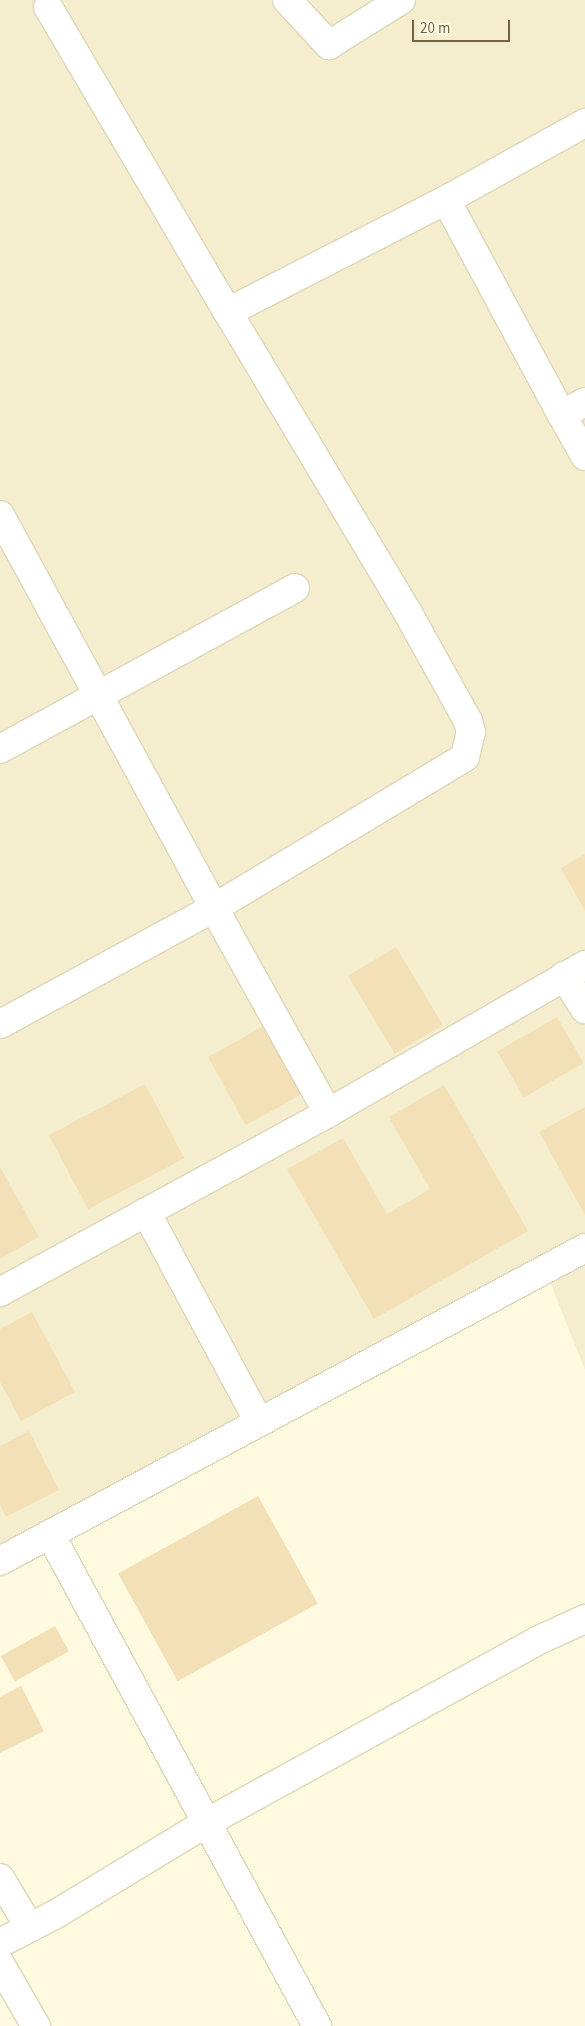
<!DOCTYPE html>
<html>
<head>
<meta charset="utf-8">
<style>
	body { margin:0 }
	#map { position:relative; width:585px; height:2026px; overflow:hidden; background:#fdfae0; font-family:"Source Sans 3",sans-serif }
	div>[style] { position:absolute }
	.residential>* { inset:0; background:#f5eece }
	.building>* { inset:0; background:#f3e0b6; transform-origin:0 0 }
	.roads { filter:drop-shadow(1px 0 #ded6b9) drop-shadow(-1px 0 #ded6b9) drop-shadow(0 1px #ded6b9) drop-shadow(0 -1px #ded6b9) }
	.street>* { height:28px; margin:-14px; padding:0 14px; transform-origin:14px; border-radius:14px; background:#fff }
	span { translate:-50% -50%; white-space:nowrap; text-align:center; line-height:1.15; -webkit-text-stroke:4.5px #fffce7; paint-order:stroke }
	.scale { position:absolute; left:412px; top:20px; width:98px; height:22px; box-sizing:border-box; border:2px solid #746446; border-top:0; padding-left:6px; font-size:15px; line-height:18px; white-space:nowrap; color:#746446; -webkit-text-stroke:4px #fffce7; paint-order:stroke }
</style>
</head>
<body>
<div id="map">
	<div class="residential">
		<div style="clip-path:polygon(0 0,585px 0,585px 1370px,549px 1279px,0 1575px)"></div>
	</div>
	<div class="building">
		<div style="clip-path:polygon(585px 854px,585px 911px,561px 868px)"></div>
		<div style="left:396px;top:947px;width:91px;height:56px;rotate:59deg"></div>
		<div style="left:557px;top:1017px;width:53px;height:69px;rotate:60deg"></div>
		<div style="left:264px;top:1026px;width:78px;height:64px;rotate:61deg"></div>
		<div style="left:145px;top:1084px;width:84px;height:109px;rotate:62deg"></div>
		<div style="clip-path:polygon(444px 1085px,528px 1231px,374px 1319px,287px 1169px,343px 1138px,387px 1214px,430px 1189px,389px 1117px)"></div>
		<div style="clip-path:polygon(585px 1107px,585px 1215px,539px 1132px)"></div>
		<div style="clip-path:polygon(0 1167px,39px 1237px,0 1259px)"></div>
		<div style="clip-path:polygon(32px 1312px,75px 1392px,21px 1421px,0 1382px,0 1329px)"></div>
		<div style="clip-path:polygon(29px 1431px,59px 1490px,6px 1517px,0 1505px,0 1446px)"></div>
		<div style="left:258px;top:1496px;width:123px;height:160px;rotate:61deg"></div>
		<div style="left:55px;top:1626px;width:29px;height:62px;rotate:61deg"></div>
		<div style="clip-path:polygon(21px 1686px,44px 1731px,0 1753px,0 1697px)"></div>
	</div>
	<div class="roads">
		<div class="street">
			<div style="left:287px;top:0;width:62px;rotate:47deg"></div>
			<div style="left:329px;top:45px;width:85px;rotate:-32deg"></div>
			<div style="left:48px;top:7px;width:354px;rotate:59.5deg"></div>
			<div style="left:446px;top:200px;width:159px;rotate:-29deg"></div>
			<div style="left:585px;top:402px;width:26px;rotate:151deg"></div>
			<div style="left:562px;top:415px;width:47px;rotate:60.7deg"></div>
			<div style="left:0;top:515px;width:447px;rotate:61.4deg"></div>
			<div style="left:214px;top:908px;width:243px;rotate:151.5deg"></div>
			<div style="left:0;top:749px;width:336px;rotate:-28.6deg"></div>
			<div style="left:564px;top:976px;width:39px;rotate:58deg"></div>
			<div style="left:328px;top:1113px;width:235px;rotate:-119.1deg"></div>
			<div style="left:214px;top:908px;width:280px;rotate:-31deg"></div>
			<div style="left:454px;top:764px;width:13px;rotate:-32deg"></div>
			<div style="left:465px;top:757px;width:26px;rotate:-77deg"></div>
			<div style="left:471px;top:732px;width:11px;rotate:-105deg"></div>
			<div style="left:468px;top:721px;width:124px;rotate:-119.1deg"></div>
			<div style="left:408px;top:613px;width:351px;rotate:-120.9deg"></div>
			<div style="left:228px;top:312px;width:245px;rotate:-27.2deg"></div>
			<div style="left:446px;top:200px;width:244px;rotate:61.7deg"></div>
			<div style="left:146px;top:1212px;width:238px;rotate:61.7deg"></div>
			<div style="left:0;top:1292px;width:374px;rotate:-28.6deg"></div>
			<div style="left:328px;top:1113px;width:297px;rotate:-29.9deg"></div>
			<div style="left:50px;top:1534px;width:560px;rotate:61.51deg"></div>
			<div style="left:0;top:1561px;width:663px;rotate:-28.15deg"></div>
			<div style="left:0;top:1878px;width:58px;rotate:59deg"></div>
			<div style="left:0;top:1943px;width:63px;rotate:-27.4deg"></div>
			<div style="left:56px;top:1914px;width:175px;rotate:-31.2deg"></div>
			<div style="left:206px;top:1823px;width:380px;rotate:-28.8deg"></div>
			<div style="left:539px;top:1640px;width:51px;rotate:-24.5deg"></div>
			<div style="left:0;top:1964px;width:72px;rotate:59.9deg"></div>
		</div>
	</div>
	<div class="scale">20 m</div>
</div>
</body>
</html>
